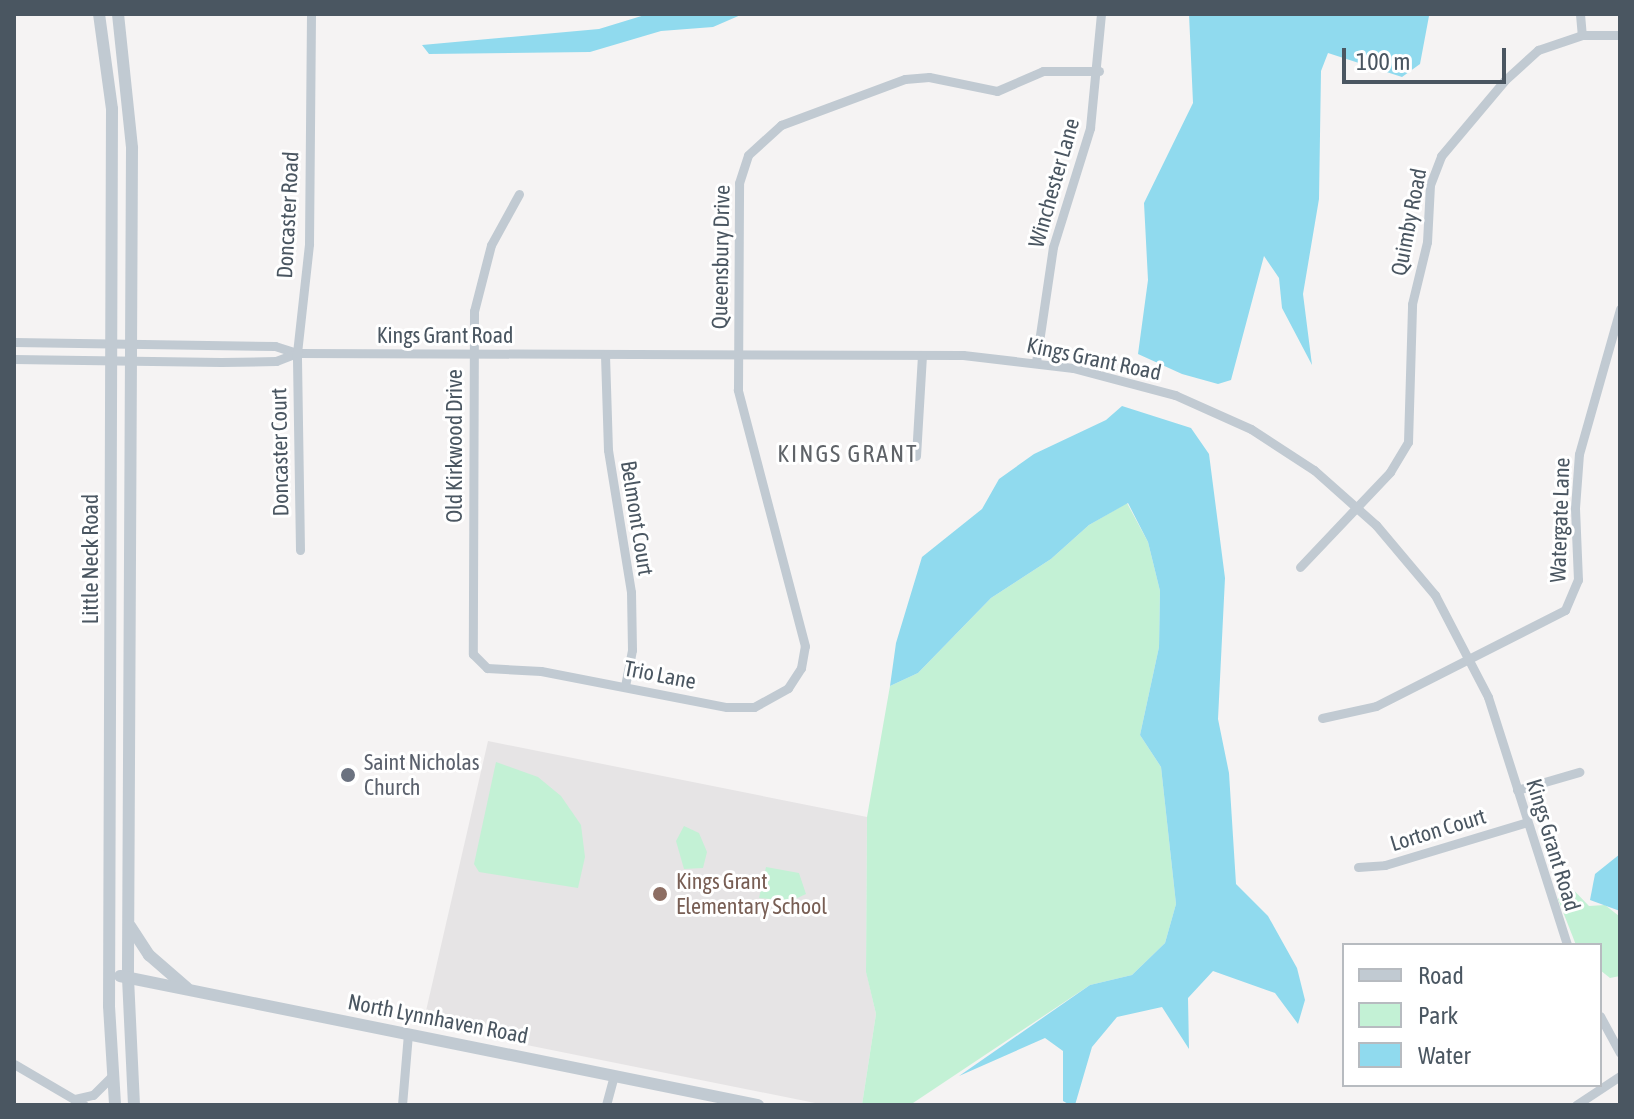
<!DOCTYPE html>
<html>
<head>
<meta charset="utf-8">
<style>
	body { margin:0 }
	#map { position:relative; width:1634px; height:1119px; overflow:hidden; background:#f5f3f3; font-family:"Asap Condensed",sans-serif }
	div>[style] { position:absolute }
	.education>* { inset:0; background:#e6e4e5 }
	.green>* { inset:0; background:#c3f1d5 }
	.water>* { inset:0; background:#90daee }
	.minor>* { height:9px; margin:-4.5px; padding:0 4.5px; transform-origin:4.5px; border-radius:4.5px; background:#c1cad2 }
	.tertiary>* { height:12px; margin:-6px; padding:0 6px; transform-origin:6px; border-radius:6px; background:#c1cad2 }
	.dots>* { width:22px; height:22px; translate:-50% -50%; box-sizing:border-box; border:4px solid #fff; border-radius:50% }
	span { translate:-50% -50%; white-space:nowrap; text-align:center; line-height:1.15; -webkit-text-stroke:6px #fff; paint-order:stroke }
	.street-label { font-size:22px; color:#4a5661 }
	.worship-label { font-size:22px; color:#5b616d }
	.left { translate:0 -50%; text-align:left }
	.education-label { font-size:22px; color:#785e54 }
	.neighbourhood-label { font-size:24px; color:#5f6368; letter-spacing:2px }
	.frame { position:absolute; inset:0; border:16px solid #4a5661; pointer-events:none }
	.legend { position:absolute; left:1342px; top:943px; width:260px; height:144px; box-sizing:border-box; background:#fff; border:2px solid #b7bbc0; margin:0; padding:10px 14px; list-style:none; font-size:24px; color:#4a5661 }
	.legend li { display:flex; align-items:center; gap:16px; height:40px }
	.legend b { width:40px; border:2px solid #b7bbc0 }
	.scale { position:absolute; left:1342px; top:48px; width:164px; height:36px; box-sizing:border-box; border:4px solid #4a5661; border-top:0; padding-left:10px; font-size:24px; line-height:28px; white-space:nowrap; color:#4a5661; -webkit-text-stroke:6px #fff; paint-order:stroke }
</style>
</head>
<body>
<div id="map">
	<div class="education">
		<div style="clip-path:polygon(488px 741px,867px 817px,866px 971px,876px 1014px,862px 1105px,825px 1105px,423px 1024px)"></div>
	</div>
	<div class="green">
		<div style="clip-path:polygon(1127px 503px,1148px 542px,1160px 591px,1159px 647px,1140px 735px,1161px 767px,1176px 904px,1165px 943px,1132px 975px,1090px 985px,910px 1105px,862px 1105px,876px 1014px,866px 972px,867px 817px,890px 686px,918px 673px,991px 598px,1051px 559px,1089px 525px)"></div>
		<div style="clip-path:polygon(496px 762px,538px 777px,561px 796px,581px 825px,585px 857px,578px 888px,479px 872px,474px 864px)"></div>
		<div style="clip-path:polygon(684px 826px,699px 833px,707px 852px,703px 868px,684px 869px,676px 841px)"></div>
		<div style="clip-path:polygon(766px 867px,799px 873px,806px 894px,791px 901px,759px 898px)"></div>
		<div style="clip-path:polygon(1561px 877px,1589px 906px,1605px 905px,1619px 916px,1620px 976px,1610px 978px,1600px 970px,1600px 945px,1576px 945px,1558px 899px)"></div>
	</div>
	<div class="water">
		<div style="clip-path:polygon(648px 14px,743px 14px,713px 27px,661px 31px,590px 52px,429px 54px,422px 45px,599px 29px)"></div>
		<div style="clip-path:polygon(1189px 14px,1429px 16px,1420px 64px,1402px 77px,1328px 53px,1321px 71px,1319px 199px,1303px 294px,1312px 365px,1282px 308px,1279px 278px,1264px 256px,1231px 380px,1218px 384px,1182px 374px,1138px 354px,1148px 280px,1144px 203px,1193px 103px)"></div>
		<div style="clip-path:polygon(1122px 406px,1191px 428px,1209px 454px,1225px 578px,1218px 719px,1229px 773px,1236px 884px,1268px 916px,1297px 968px,1305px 1000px,1298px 1024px,1275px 993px,1213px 971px,1188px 998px,1189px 1049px,1162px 1007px,1117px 1017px,1092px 1047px,1075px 1105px,1070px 1105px,1063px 1101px,1063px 1051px,1045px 1038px,959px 1076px,1090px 985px,1132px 975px,1165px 943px,1176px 904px,1161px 767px,1140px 735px,1159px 647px,1160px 591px,1148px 542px,1128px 503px,1089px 525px,1051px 559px,991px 598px,918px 673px,890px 686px,896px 643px,922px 557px,982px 509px,999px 479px,1034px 454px,1106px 420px)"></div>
		<div style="clip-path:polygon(1620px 854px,1620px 911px,1590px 900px,1595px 874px)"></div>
	</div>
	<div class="minor">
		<div style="left:1580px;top:14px;width:21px;rotate:85deg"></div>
		<div style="left:519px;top:194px;width:58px;rotate:118.8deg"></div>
		<div style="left:491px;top:245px;width:68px;rotate:104.4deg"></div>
		<div style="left:474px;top:311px;width:343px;rotate:90.2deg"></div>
		<div style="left:473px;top:654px;width:20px;rotate:45deg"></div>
		<div style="left:487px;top:668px;width:54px;rotate:3.2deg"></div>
		<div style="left:541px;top:671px;width:189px;rotate:11deg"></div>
		<div style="left:727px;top:707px;width:27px"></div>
		<div style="left:754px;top:707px;width:39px;rotate:-29deg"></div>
		<div style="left:788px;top:688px;width:24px;rotate:-57deg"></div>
		<div style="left:801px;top:668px;width:22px;rotate:-80deg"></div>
		<div style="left:805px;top:646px;width:265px;rotate:-104.7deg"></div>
		<div style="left:738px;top:390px;width:207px;rotate:-89.7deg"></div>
		<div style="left:739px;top:183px;width:29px;rotate:-72deg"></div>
		<div style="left:748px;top:155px;width:45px;rotate:-42.3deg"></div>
		<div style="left:781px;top:125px;width:132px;rotate:-20.4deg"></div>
		<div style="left:905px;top:79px;width:24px;rotate:-5deg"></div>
		<div style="left:929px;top:77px;width:69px;rotate:11.6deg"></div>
		<div style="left:997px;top:91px;width:50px;rotate:-23.5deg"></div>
		<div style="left:1043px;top:71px;width:56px"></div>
		<div style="left:14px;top:342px;width:261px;rotate:0.9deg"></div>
		<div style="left:275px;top:346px;width:23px;rotate:18deg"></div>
		<div style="left:297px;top:353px;width:666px;rotate:0.17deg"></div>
		<div style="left:963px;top:355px;width:111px;rotate:6.7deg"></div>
		<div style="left:1073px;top:368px;width:106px;rotate:14.8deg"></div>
		<div style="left:1175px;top:395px;width:83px;rotate:24.1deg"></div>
		<div style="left:1251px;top:429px;width:75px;rotate:33.1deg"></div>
		<div style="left:1314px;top:470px;width:83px;rotate:41.6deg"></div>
		<div style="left:1376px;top:525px;width:92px;rotate:49.9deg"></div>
		<div style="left:1435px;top:595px;width:115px;rotate:62.5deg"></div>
		<div style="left:1488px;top:697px;width:260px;rotate:72.3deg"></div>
		<div style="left:605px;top:355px;width:95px;rotate:88.2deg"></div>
		<div style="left:608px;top:450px;width:144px;rotate:80.8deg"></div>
		<div style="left:631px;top:592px;width:58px;rotate:89deg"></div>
		<div style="left:632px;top:650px;width:37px;rotate:101deg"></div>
		<div style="left:14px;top:359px;width:207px;rotate:0.8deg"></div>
		<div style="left:221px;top:362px;width:55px;rotate:-1deg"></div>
		<div style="left:276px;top:361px;width:22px;rotate:-21deg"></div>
		<div style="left:1036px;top:362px;width:116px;rotate:-81.6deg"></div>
		<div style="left:1053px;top:247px;width:125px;rotate:-72.7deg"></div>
		<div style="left:1090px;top:128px;width:115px;rotate:-84.5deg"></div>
		<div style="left:916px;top:456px;width:101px;rotate:-86.6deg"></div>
		<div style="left:300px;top:550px;width:197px;rotate:-90.9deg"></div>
		<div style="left:297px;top:353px;width:110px;rotate:-83.7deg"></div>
		<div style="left:309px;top:244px;width:230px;rotate:-89.5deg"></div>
		<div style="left:1300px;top:567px;width:131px;rotate:-46.5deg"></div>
		<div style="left:1390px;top:472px;width:35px;rotate:-59deg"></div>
		<div style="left:1408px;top:442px;width:138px;rotate:-88.3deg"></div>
		<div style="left:1412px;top:304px;width:64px;rotate:-76.4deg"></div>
		<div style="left:1427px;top:242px;width:57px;rotate:-87deg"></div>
		<div style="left:1430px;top:185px;width:31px;rotate:-69deg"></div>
		<div style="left:1441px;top:156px;width:99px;rotate:-49.9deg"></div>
		<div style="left:1505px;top:80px;width:45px;rotate:-42.3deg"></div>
		<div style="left:1538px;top:50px;width:46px;rotate:-18.8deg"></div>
		<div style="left:1582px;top:35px;width:38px"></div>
		<div style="left:1322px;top:718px;width:55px;rotate:-12.5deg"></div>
		<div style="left:1376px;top:706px;width:212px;rotate:-26.9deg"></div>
		<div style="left:1565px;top:610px;width:33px;rotate:-67deg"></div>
		<div style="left:1578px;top:580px;width:72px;rotate:-92.4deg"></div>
		<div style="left:1575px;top:508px;width:54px;rotate:-85.8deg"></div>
		<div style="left:1579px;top:454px;width:151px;rotate:-74.2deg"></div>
		<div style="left:1517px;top:790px;width:65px;rotate:-16.2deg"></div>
		<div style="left:1358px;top:867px;width:27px;rotate:-4deg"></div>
		<div style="left:1385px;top:865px;width:148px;rotate:-16.8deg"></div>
		<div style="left:1600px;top:1016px;width:42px;rotate:61.6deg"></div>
		<div style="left:14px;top:1064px;width:81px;rotate:30.4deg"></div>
		<div style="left:75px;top:1099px;width:18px;rotate:-13deg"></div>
		<div style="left:93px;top:1095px;width:28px;rotate:-45deg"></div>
		<div style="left:402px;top:1105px;width:71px;rotate:-85.2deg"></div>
		<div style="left:606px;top:1105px;width:31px;rotate:-75deg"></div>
		<div style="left:1576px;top:1105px;width:53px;rotate:-33.4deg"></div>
	</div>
	<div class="tertiary">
		<div style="left:99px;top:14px;width:96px;rotate:82.2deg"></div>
		<div style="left:112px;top:109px;width:897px;rotate:90.19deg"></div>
		<div style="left:109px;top:1006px;width:99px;rotate:86.5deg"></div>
		<div style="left:118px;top:14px;width:135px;rotate:84deg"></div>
		<div style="left:132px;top:148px;width:830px;rotate:90.28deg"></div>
		<div style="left:128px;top:978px;width:127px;rotate:87.3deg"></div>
		<div style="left:130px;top:926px;width:35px;rotate:57deg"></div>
		<div style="left:149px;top:955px;width:50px;rotate:41deg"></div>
		<div style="left:120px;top:976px;width:651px;rotate:11.43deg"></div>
	</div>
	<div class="dots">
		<div style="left:348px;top:775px;background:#6b7280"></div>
		<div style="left:660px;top:894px;background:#8d6e63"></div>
	</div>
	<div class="street-label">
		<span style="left:1054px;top:183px;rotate:-74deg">Winchester Lane</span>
		<span style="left:288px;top:215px;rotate:-87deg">Doncaster Road</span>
		<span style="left:1409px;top:222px;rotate:-79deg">Quimby Road</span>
		<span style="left:721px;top:257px;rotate:-89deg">Queensbury Drive</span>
		<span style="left:445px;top:336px">Kings Grant Road</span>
		<span style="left:1094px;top:359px;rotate:12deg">Kings Grant Road</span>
		<span style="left:455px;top:446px;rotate:-90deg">Old Kirkwood Drive</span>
		<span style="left:280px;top:452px;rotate:-91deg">Doncaster Court</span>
		<span style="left:637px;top:518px;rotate:81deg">Belmont Court</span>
		<span style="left:1560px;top:520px;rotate:-88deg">Watergate Lane</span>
		<span style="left:91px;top:559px;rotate:-90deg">Little Neck Road</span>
		<span style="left:660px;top:675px;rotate:11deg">Trio Lane</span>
		<span style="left:1438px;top:830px;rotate:-17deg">Lorton Court</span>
		<span style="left:1553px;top:845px;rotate:73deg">Kings Grant Road</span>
		<span style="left:438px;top:1019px;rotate:11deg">North Lynnhaven Road</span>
	</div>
	<div class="worship-label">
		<span class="left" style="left:364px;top:775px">Saint Nicholas<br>Church</span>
	</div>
	<div class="education-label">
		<span class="left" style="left:676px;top:894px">Kings Grant<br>Elementary School</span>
	</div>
	<div class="neighbourhood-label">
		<span style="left:848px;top:454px">KINGS GRANT</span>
	</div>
	<div class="frame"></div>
	<ul class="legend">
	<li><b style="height:10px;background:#c1cad2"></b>Road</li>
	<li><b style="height:22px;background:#c3f1d5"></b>Park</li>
	<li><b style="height:22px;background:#90daee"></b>Water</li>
	</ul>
	<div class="scale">100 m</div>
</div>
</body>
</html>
